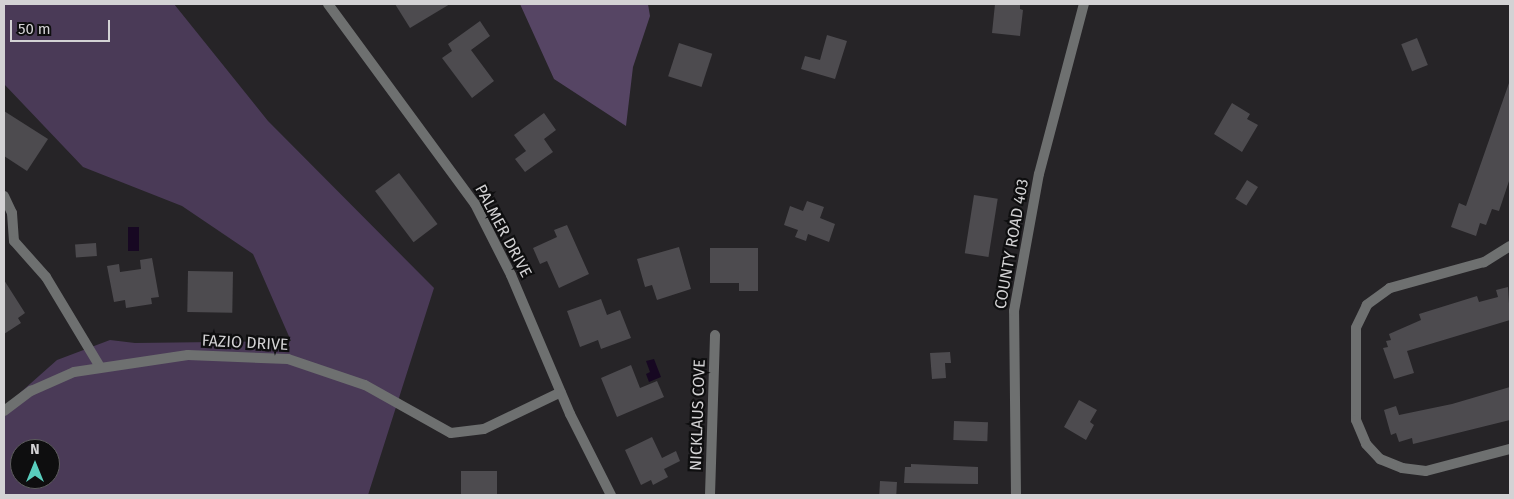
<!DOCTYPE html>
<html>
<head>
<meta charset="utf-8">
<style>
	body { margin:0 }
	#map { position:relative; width:1514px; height:499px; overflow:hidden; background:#262427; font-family:"Fira Sans",sans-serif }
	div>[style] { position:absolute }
	.green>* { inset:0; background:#4a3a57 }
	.forest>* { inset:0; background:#564564 }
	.water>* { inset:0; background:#170822; transform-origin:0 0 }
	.building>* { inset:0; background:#4d4b4f; transform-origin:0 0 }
	.street>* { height:10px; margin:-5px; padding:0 5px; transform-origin:5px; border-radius:5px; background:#6e7070 }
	span { translate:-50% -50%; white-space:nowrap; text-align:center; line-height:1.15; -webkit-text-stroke:4.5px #0e0e0f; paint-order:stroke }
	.street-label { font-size:16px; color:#d3d2d4 }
	.frame { position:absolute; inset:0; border:5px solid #d3d2d4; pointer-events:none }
	.north { position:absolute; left:10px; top:439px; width:50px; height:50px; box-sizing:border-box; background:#0e0e0f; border:1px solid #5d5c5e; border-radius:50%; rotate:0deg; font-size:14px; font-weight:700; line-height:20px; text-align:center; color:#d3d2d4 }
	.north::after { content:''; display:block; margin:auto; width:18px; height:22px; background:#59cebe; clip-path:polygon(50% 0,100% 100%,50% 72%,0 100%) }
	.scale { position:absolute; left:10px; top:20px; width:100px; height:22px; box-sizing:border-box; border:2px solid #d3d2d4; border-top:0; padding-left:6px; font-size:15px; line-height:18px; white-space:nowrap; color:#d3d2d4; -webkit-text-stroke:4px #0e0e0f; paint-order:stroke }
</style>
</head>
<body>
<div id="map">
	<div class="green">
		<div style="clip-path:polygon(evenodd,4px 4px,174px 4px,268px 121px,434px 288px,368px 495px,4px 495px,4px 407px,57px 360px,110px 340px,135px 343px,291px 341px,253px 254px,182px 206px,83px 167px,4px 84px,4px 4px,20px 449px,50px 449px,50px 479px,20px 479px,20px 449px)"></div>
	</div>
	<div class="forest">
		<div style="clip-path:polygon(520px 4px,648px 4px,650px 16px,633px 67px,626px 126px,554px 79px)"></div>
	</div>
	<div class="water">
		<div style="left:128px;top:227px;width:11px;height:24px"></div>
		<div style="clip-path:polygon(654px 359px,661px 377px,649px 382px,646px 374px,650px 372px,646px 361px)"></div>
	</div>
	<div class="building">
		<div style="clip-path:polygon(395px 4px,450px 4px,410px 28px)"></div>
		<div style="clip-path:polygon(995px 4px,1020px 5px,1020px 9px,1023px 10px,1020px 36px,992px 33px)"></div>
		<div style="clip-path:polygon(480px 21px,490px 36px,471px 50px,494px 81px,472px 98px,442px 58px,452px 51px,448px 44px)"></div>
		<div style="clip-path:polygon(827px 35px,847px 41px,835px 79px,801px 69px,805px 56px,820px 60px)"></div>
		<div style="left:1417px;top:38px;width:29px;height:17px;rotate:68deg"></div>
		<div style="left:679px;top:43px;width:35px;height:35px;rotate:18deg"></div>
		<div style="clip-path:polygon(1509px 83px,1510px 178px,1499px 211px,1492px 209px,1486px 225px,1480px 223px,1476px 236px,1451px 227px,1459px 203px,1466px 206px)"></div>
		<div style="clip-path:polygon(1232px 103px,1250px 114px,1247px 119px,1258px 125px,1242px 152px,1214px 134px)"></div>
		<div style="clip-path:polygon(4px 111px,48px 139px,27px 171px,4px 156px)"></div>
		<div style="clip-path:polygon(544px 113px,556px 130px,544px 139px,553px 152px,525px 172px,515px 159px,526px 151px,514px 135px)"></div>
		<div style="left:399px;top:173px;width:64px;height:30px;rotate:53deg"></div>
		<div style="left:1247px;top:180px;width:13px;height:22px;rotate:32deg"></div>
		<div style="left:974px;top:195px;width:24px;height:59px;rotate:9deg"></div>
		<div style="clip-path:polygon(807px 201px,824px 207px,820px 218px,835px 224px,829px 242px,808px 234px,806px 241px,795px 237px,798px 230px,784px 225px,790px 206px,803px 211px)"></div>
		<div style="clip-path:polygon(567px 225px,589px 274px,559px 288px,547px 261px,540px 264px,533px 248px,557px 237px,554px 230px)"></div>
		<div style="left:96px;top:243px;width:13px;height:21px;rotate:86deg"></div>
		<div style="clip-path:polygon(679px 247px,691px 289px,657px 300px,652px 285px,645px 287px,637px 259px)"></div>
		<div style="clip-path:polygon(710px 248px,758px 248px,758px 291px,739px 291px,739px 283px,710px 283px)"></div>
		<div style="clip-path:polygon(152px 258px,159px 297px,151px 298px,152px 304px,126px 308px,125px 300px,114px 302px,107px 266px,119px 264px,120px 272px,141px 269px,140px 260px)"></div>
		<div style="left:188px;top:271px;width:45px;height:41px;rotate:1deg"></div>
		<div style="clip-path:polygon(4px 280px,25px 313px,18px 318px,21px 323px,4px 334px)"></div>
		<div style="clip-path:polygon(1508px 287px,1510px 320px,1407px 351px,1414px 373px,1394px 379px,1383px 348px,1388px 347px,1386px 341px,1391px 340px,1389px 334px,1421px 320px,1419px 314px,1477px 296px,1479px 302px,1498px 297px,1496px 290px)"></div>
		<div style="clip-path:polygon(601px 299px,607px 315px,620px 310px,631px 338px,601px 349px,598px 340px,580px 347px,567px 311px)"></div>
		<div style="clip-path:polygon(950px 352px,951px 363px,945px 363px,946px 378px,932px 379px,930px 353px)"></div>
		<div style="clip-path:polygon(631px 365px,640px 388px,657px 381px,664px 397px,617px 417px,601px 378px)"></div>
		<div style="clip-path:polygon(1510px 387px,1510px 420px,1413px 444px,1412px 438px,1399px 442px,1396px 433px,1391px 435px,1384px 410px,1396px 406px,1399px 415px,1452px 404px)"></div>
		<div style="clip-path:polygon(1079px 400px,1097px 410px,1090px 422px,1094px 425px,1086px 440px,1064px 427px)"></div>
		<div style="left:954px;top:421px;width:34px;height:19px;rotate:2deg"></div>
		<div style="clip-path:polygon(652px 437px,662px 458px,676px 451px,680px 461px,664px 469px,668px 477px,653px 485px,651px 480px,641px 485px,625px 450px)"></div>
		<div style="clip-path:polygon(911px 464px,978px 467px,978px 484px,904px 483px,905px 467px,911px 467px)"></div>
		<div style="left:461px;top:471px;width:36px;height:24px"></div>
		<div style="left:880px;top:481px;width:17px;height:14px;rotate:3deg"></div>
	</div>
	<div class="street">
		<div style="left:328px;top:4px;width:248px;rotate:53.7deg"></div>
		<div style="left:475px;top:204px;width:80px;rotate:63.1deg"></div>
		<div style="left:511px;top:275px;width:151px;rotate:67deg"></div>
		<div style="left:570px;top:414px;width:91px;rotate:63.2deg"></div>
		<div style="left:4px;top:196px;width:19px;rotate:65deg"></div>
		<div style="left:12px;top:213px;width:28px;rotate:86deg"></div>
		<div style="left:14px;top:241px;width:48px;rotate:48.4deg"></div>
		<div style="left:46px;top:277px;width:105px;rotate:59deg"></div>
		<div style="left:1510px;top:246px;width:31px;rotate:148deg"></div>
		<div style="left:1484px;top:262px;width:98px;rotate:164.5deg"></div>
		<div style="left:1390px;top:288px;width:29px;rotate:144deg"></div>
		<div style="left:1367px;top:305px;width:25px;rotate:116deg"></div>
		<div style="left:1356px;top:328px;width:92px;rotate:90deg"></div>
		<div style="left:1356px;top:420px;width:26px;rotate:67deg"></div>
		<div style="left:1366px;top:444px;width:21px;rotate:47deg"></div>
		<div style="left:1380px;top:459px;width:24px;rotate:22deg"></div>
		<div style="left:1402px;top:468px;width:24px;rotate:7deg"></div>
		<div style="left:1426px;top:471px;width:87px;rotate:-14.7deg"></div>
		<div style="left:4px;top:411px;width:34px;rotate:-37deg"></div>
		<div style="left:31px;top:391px;width:47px;rotate:-23.8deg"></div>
		<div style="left:74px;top:372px;width:115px;rotate:-8.5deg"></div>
		<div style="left:188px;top:355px;width:100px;rotate:2.3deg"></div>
		<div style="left:288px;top:359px;width:81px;rotate:18.7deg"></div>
		<div style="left:365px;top:385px;width:98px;rotate:29.2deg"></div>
		<div style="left:451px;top:433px;width:33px;rotate:-7deg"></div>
		<div style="left:484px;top:429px;width:85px;rotate:-25.7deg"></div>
		<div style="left:710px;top:495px;width:160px;rotate:-88.2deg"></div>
		<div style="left:1016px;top:495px;width:184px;rotate:-90.6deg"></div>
		<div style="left:1014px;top:311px;width:139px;rotate:-79.7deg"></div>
		<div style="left:1039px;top:174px;width:176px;rotate:-75.2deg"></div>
	</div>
	<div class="street-label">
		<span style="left:503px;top:231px;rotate:62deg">PALMER DRIVE</span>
		<span style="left:1012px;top:244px;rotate:-80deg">COUNTY ROAD 403</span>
		<span style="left:245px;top:343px;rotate:3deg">FAZIO DRIVE</span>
		<span style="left:698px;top:415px;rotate:-88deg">NICKLAUS COVE</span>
	</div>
	<div class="frame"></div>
	<div class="north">N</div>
	<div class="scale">50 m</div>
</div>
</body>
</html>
